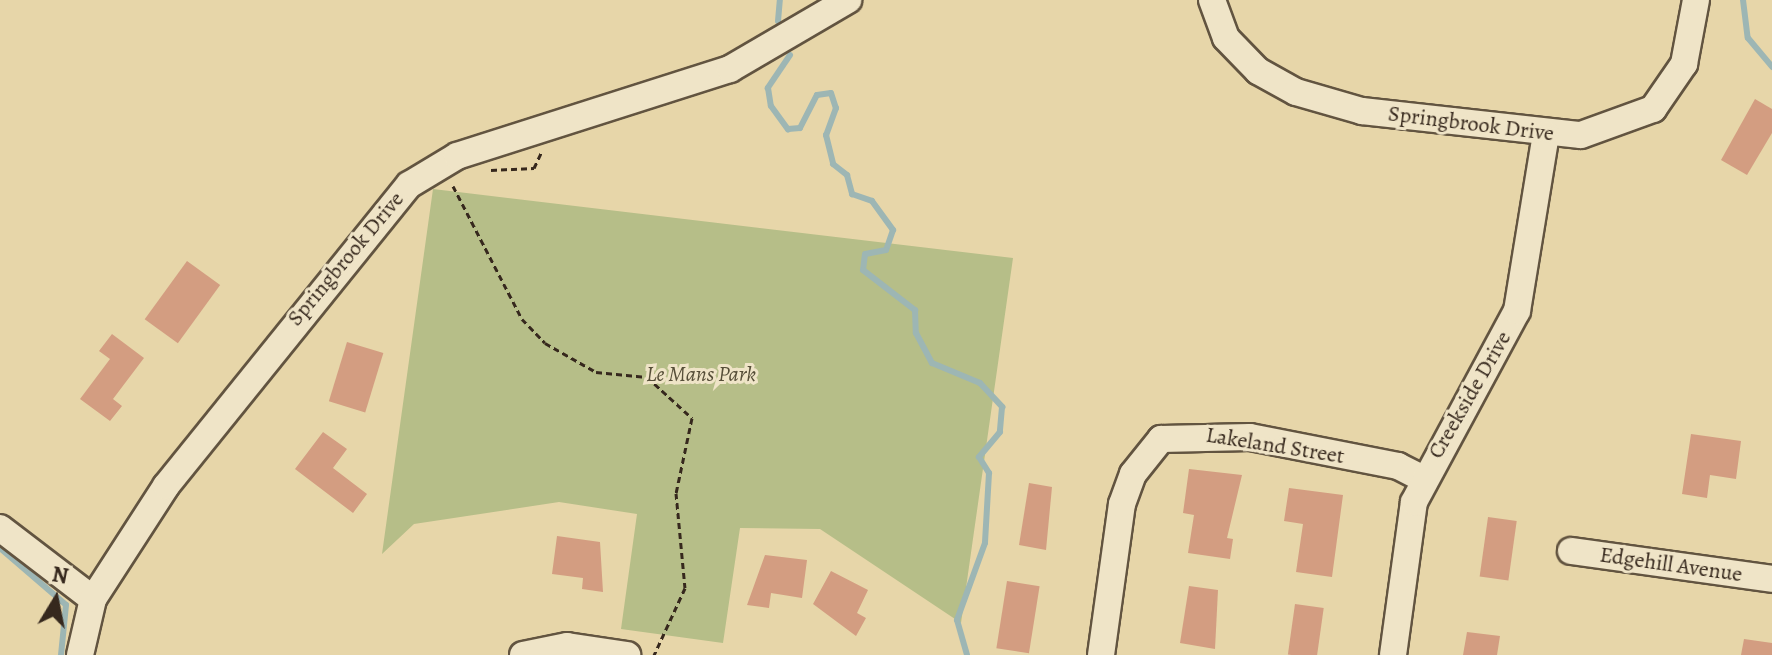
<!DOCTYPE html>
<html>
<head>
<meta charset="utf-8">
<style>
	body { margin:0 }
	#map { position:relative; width:1772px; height:655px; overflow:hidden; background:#e7d6a9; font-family:Alegreya,serif }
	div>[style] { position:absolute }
	.green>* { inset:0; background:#b6be88 }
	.stream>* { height:6px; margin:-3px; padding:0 3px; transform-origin:3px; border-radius:3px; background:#9db6b4 }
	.building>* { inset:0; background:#d39d81; transform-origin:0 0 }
	.path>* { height:3px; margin-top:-1.5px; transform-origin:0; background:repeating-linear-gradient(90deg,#36281d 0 6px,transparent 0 10px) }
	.roads { filter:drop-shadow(2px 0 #625440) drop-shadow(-2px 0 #625440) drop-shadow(0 2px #625440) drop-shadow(0 -2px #625440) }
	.minor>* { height:26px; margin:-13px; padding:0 13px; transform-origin:13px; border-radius:13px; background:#efe4c7 }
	span { translate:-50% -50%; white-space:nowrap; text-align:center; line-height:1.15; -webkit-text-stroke:6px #efe4c7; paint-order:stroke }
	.street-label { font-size:22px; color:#36281d }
	.park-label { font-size:22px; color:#564e38; font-style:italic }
	.north { position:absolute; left:16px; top:559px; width:80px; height:80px; -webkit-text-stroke:6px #efe4c7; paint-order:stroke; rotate:10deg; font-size:22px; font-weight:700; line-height:32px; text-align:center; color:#36281d }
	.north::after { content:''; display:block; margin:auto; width:28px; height:36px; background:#36281d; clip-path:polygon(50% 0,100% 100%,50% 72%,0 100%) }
</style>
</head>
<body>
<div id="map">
	<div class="green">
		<div style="clip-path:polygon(433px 189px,1013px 258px,961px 623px,820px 529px,740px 528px,723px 643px,621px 629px,637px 514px,559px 502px,414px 524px,382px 554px)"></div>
	</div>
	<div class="stream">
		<div style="left:1743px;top:0;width:38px;rotate:83deg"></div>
		<div style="left:1748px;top:38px;width:38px;rotate:50deg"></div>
		<div style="left:778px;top:21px;width:21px;rotate:-85deg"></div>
		<div style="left:790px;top:55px;width:40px;rotate:124deg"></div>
		<div style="left:768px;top:88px;width:18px;rotate:81deg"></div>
		<div style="left:771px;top:106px;width:29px;rotate:54deg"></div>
		<div style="left:788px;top:129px;width:12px;rotate:-5deg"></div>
		<div style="left:800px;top:128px;width:37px;rotate:-63deg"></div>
		<div style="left:817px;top:95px;width:14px;rotate:-8deg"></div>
		<div style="left:831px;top:93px;width:16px;rotate:72deg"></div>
		<div style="left:836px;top:108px;width:29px;rotate:110deg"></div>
		<div style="left:826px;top:135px;width:30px;rotate:76deg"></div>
		<div style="left:833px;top:164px;width:18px;rotate:38deg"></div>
		<div style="left:847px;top:175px;width:20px;rotate:75deg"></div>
		<div style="left:852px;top:194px;width:21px;rotate:19deg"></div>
		<div style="left:872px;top:201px;width:36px;rotate:54deg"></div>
		<div style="left:893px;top:230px;width:21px;rotate:109deg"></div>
		<div style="left:886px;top:250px;width:21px;rotate:169deg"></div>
		<div style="left:865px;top:254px;width:16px;rotate:97deg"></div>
		<div style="left:863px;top:270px;width:66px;rotate:37.6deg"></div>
		<div style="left:915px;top:310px;width:23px;rotate:88deg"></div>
		<div style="left:916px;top:333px;width:34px;rotate:62deg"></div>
		<div style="left:932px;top:363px;width:52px;rotate:22.6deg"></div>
		<div style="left:980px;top:383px;width:33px;rotate:47deg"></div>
		<div style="left:1002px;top:407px;width:25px;rotate:95deg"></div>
		<div style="left:1000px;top:432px;width:33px;rotate:130deg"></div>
		<div style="left:979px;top:457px;width:19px;rotate:58deg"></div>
		<div style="left:989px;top:473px;width:70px;rotate:93.3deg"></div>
		<div style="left:985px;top:543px;width:82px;rotate:110deg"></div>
		<div style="left:957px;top:620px;width:36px;rotate:74deg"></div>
		<div style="left:0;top:548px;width:87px;rotate:40.8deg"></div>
		<div style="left:66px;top:605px;width:50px;rotate:95.7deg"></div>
	</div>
	<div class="building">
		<div style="clip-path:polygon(1755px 99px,1772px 109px,1772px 133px,1747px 175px,1721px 160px)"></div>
		<div style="left:187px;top:261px;width:41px;height:72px;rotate:36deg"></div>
		<div style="clip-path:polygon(112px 334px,144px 358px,113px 399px,122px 406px,110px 421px,80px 399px,110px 359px,99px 351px)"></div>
		<div style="left:347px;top:342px;width:38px;height:62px;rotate:17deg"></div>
		<div style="clip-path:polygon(323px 432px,347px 449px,333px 468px,367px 494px,353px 513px,295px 469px)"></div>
		<div style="clip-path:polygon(1691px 434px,1741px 441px,1736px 479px,1710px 475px,1707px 498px,1682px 494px)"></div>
		<div style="clip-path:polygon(1189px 469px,1242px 475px,1227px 538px,1233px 539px,1230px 559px,1188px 553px,1194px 515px,1183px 513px)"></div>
		<div style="clip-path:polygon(1029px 483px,1052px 487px,1046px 550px,1019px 545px)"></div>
		<div style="clip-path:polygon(1289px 488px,1343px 495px,1332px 577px,1296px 572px,1303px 524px,1284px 521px)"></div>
		<div style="left:1488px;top:517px;width:29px;height:60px;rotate:8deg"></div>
		<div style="clip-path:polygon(557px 536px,600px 542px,603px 592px,582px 589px,583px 578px,552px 574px)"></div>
		<div style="clip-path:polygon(765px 555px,807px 560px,802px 598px,771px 593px,769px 608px,747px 605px)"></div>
		<div style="clip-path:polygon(831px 571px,868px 590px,857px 613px,866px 618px,856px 636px,813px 604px)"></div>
		<div style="left:1007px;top:581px;width:33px;height:68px;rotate:9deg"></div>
		<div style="clip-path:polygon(1189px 586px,1218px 590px,1215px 649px,1180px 643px)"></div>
		<div style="left:1295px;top:604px;width:29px;height:51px;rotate:8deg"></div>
		<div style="clip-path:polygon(1467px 632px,1500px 636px,1497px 655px,1463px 655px)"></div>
		<div style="clip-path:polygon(1744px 639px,1772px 643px,1772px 655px,1741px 655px)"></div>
	</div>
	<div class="path">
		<div style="left:491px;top:170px;width:43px;rotate:-2.7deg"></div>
		<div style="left:534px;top:168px;width:19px;rotate:-65deg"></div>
		<div style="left:453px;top:186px;width:150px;rotate:62.6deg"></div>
		<div style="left:522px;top:319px;width:33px;rotate:46deg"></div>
		<div style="left:545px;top:343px;width:59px;rotate:29.6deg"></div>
		<div style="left:596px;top:372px;width:51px;rotate:5.6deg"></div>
		<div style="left:647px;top:377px;width:61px;rotate:42.3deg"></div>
		<div style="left:692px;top:418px;width:77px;rotate:102deg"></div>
		<div style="left:676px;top:493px;width:95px;rotate:84.6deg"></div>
		<div style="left:685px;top:588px;width:74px;rotate:114.8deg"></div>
	</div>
	<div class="roads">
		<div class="minor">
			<div style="left:1212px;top:0;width:40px;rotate:69.8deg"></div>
			<div style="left:1226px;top:38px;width:46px;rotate:45.9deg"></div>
			<div style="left:1258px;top:71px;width:43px;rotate:28.9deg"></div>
			<div style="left:1296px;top:92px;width:69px;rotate:16.1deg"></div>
			<div style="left:1362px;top:111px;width:220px;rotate:6.3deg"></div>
			<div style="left:1581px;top:135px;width:77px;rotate:-19.9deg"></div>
			<div style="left:1653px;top:109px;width:55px;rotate:-55.4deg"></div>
			<div style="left:1684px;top:64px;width:65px;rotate:-79.4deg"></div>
			<div style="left:0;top:528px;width:117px;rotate:37.4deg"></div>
			<div style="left:1571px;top:551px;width:203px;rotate:7.9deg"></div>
			<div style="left:80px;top:655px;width:57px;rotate:-76.9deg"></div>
			<div style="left:93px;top:599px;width:135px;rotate:-57.1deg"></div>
			<div style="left:166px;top:486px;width:387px;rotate:-51.1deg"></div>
			<div style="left:409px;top:185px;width:56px;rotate:-31.1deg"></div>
			<div style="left:457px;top:156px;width:287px;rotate:-17.7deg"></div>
			<div style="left:730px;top:69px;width:137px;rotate:-30.3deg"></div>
			<div style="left:523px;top:655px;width:45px;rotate:-11.6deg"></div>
			<div style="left:567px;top:646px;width:61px;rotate:8.5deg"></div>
			<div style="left:1101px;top:655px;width:152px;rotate:-82.1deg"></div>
			<div style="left:1122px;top:504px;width:32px;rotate:-70deg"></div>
			<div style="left:1133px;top:474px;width:45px;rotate:-51.3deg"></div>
			<div style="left:1161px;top:439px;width:89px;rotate:-1.3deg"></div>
			<div style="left:1250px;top:437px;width:151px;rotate:11.1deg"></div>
			<div style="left:1398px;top:466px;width:29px;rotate:27deg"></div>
			<div style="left:1393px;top:655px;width:154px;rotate:-82.2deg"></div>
			<div style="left:1414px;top:502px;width:217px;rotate:-61.7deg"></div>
			<div style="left:1517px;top:311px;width:179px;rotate:-80.7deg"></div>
		</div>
	</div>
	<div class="street-label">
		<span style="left:1471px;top:124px;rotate:7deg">Springbrook Drive</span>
		<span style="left:346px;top:259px;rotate:-50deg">Springbrook Drive</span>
		<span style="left:1470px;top:395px;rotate:-60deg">Creekside Drive</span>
		<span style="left:1275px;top:446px;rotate:9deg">Lakeland Street</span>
		<span style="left:1671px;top:565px;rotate:8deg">Edgehill Avenue</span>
	</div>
	<div class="park-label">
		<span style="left:701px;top:375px">Le Mans Park</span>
	</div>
	<div class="north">N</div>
</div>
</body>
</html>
